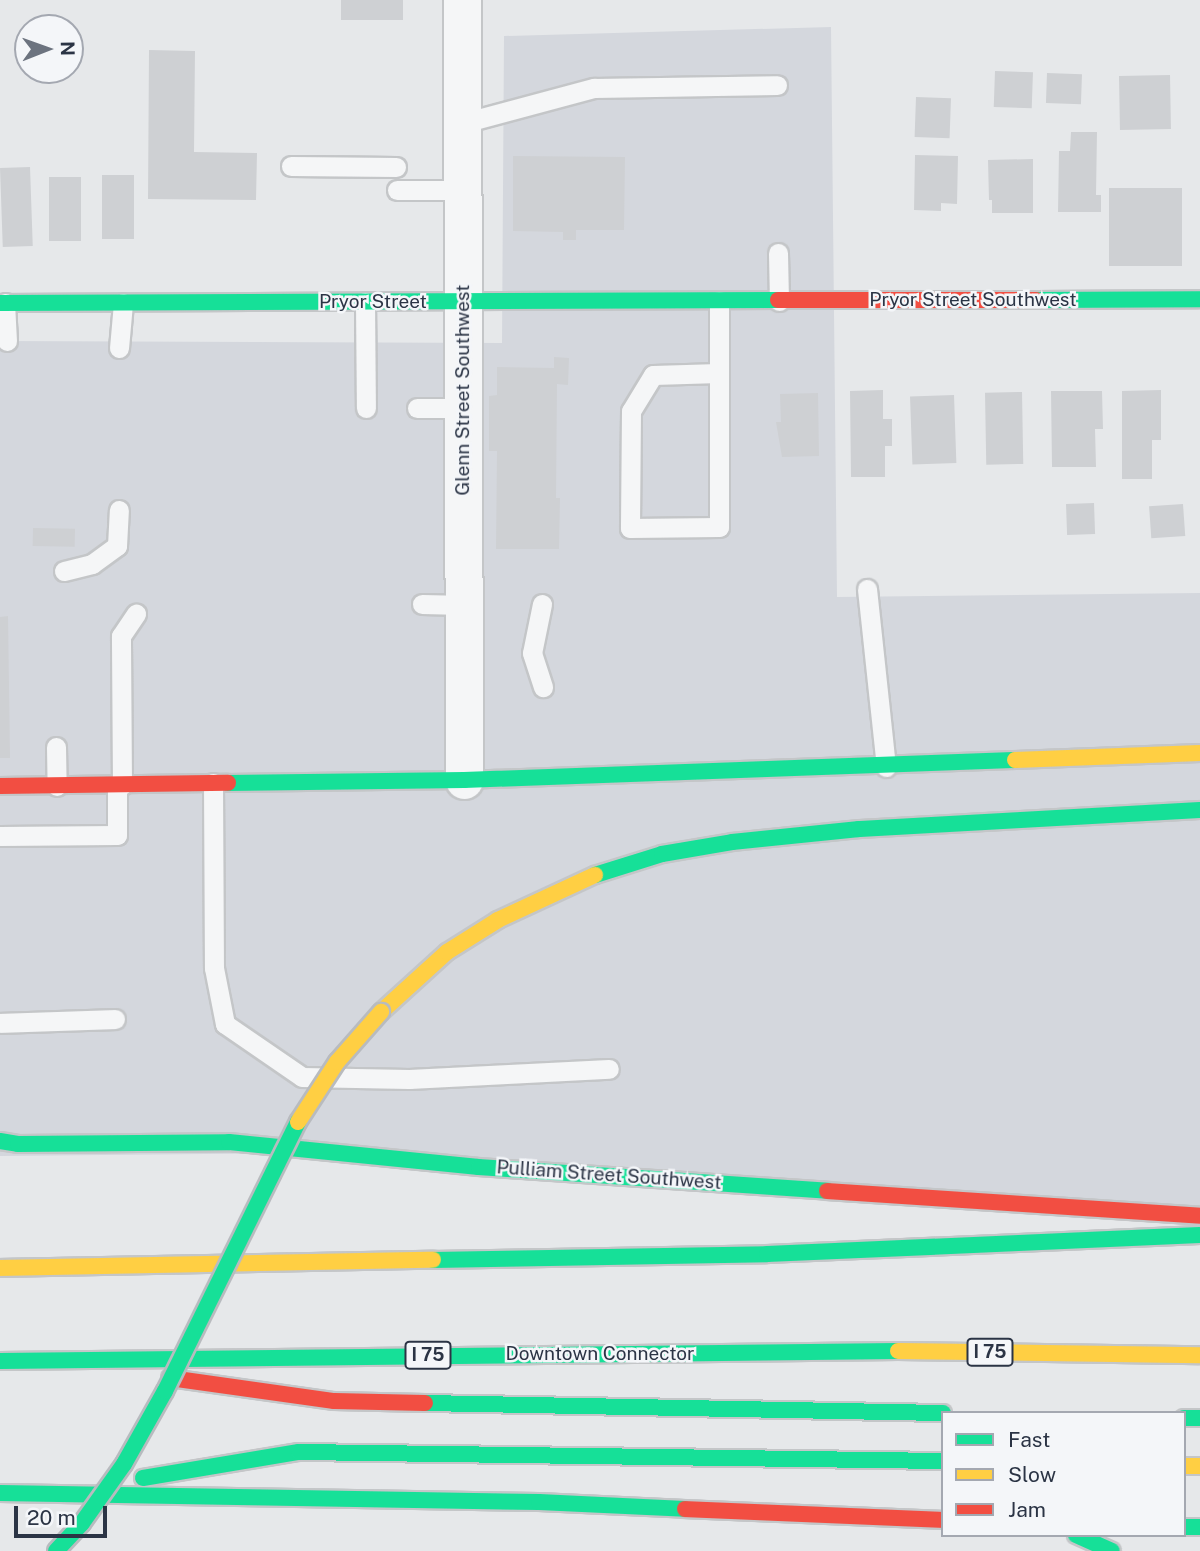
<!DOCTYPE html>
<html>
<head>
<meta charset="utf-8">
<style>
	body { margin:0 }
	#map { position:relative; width:1200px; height:1551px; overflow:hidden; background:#e6e8ea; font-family:"Public Sans",sans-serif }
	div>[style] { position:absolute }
	.built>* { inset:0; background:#d4d7dd }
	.building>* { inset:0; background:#ced0d3; transform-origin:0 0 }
	.roads { filter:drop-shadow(2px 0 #c4c6c8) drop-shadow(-2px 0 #c4c6c8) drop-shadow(0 2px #c4c6c8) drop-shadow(0 -2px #c4c6c8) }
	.lane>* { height:19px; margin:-9.5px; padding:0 9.5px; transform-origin:9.5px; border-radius:9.5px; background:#f5f6f7 }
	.street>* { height:37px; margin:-18.5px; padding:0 18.5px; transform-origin:18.5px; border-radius:18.5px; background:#f5f6f7 }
	.fast>* { height:16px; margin:-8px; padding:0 8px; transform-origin:8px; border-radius:8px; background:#16e098 }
	.slow>* { height:16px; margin:-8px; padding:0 8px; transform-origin:8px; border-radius:8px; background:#ffcf43 }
	.jam>* { height:16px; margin:-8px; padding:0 8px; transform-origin:8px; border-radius:8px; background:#f24e42 }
	.bridges { filter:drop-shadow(2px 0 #b8bbbf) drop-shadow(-2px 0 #b8bbbf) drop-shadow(0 2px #b8bbbf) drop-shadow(0 -2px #b8bbbf) }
	.fast-bridge>* { height:16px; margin:-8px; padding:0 8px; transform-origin:8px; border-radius:8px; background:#16e098 }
	.slow-bridge>* { height:16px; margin:-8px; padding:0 8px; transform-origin:8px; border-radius:8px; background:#ffcf43 }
	span { translate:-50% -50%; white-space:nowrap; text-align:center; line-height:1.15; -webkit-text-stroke:5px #f4f6f9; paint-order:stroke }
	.shield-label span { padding:2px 5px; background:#f4f6f9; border:2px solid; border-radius:5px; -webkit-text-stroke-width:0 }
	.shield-label { font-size:18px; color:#2b3445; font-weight:700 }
	.street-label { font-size:19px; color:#2b3445 }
	.legend { position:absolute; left:941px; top:1411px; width:245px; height:126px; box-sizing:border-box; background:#f4f6f9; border:2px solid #a4a8b1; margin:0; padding:9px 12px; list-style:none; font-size:21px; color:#2b3445 }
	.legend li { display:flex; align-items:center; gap:14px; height:35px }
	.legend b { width:35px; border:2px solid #a4a8b1 }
	.north { position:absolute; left:14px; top:14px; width:70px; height:70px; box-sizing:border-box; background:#f4f6f9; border:2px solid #a4a8b1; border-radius:50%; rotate:89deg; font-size:19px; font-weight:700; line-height:28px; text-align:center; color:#2b3445 }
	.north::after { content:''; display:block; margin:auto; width:24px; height:32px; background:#6c737f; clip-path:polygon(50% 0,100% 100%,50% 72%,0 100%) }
	.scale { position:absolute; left:14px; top:1506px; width:93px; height:32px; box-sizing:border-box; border:4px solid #2b3445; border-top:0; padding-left:9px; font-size:21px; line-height:24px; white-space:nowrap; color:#2b3445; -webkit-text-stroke:5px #f4f6f9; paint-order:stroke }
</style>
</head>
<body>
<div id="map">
	<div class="built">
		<div style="clip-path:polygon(831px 27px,837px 597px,1200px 593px,1200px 1225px,308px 1153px,0 1156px,0 341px,502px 343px,504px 36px)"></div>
	</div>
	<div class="building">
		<div style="left:341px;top:0;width:62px;height:20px"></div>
		<div style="clip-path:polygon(149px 50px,195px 51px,194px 152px,257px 153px,256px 200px,148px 199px)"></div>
		<div style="left:995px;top:71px;width:38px;height:36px;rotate:2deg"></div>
		<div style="left:1047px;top:73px;width:35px;height:30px;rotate:2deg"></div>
		<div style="left:1170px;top:75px;width:54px;height:51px;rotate:89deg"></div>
		<div style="left:916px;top:97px;width:35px;height:40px;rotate:2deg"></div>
		<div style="clip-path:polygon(1071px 132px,1097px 132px,1096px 195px,1101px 195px,1101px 212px,1058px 212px,1059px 151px,1070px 151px)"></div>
		<div style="clip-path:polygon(915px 155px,958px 156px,957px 204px,941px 203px,941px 211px,914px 210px)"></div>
		<div style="clip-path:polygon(513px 156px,625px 157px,624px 230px,576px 230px,576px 240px,563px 240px,563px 232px,513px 231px)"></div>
		<div style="clip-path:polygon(1033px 159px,1033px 213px,992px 213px,992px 200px,989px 200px,988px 160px)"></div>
		<div style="left:30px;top:167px;width:79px;height:30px;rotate:88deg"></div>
		<div style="left:102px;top:175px;width:32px;height:64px"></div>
		<div style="left:49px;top:177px;width:32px;height:64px"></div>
		<div style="left:1109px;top:188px;width:73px;height:78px"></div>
		<div style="clip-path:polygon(554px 357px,569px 358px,568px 385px,557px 384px,556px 498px,560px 498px,559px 549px,496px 549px,497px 451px,489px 451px,489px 396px,497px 395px,497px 367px,554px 368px)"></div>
		<div style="clip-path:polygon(883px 390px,883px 419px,892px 419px,892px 446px,885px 446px,885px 477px,851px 477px,850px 391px)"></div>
		<div style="clip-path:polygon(1161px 390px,1161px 440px,1152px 440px,1152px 479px,1122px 479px,1122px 391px)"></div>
		<div style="clip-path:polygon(1051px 391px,1102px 391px,1103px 429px,1095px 429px,1096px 467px,1052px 467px)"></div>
		<div style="left:1022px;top:392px;width:72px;height:37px;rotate:89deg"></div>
		<div style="clip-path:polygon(818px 393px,819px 456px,782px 457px,776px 422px,781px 422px,780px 394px)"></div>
		<div style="left:954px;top:395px;width:68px;height:44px;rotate:88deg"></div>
		<div style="left:1094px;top:503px;width:31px;height:28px;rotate:88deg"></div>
		<div style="left:1183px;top:504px;width:32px;height:34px;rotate:86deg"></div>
		<div style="left:33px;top:528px;width:42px;height:18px;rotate:1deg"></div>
		<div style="clip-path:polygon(8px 616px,10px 758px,0 758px,0 617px)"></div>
	</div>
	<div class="roads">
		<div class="lane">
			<div style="left:463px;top:123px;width:136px;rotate:-15deg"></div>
			<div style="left:594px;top:88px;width:183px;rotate:-0.9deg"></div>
			<div style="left:291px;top:166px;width:105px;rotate:0.5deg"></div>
			<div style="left:397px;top:190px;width:66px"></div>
			<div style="left:778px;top:253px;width:48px;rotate:88.8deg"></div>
			<div style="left:365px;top:302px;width:106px;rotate:89.5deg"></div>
			<div style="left:5px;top:303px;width:38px;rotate:87deg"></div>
			<div style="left:119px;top:348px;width:45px;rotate:-84.9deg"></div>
			<div style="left:719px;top:373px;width:66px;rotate:178.3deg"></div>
			<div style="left:653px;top:375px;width:42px;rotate:121.4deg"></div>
			<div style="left:631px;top:411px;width:117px;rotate:90.5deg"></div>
			<div style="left:630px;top:528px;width:89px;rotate:-0.6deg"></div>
			<div style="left:719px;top:527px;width:226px;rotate:-90deg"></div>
			<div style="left:417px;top:408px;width:47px"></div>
			<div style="left:64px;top:571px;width:29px;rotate:-14deg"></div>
			<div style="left:92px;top:564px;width:31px;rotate:-36deg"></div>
			<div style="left:117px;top:546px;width:36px;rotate:-87deg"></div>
			<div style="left:867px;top:589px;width:179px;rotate:83.9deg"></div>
			<div style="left:422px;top:604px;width:42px;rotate:1.4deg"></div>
			<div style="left:542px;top:604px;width:50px;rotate:101.5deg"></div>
			<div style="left:532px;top:653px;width:36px;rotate:72deg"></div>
			<div style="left:56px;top:747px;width:39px;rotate:89deg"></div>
			<div style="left:213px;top:783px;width:185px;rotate:89.7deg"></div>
			<div style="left:214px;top:968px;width:57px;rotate:78.9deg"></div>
			<div style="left:225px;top:1024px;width:93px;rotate:34.5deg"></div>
			<div style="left:302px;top:1077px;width:107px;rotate:1.1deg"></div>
			<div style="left:409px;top:1079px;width:200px;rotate:-2.9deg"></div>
			<div style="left:122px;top:785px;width:149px;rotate:-90.4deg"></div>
			<div style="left:121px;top:636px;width:27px;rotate:-56deg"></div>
			<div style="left:0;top:836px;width:117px;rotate:-0.5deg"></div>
			<div style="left:117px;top:835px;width:50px;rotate:-90deg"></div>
			<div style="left:0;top:1023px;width:115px;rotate:-2deg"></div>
		</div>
		<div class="street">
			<div style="left:462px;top:0;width:780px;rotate:89.85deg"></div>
		</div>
		<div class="fast">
			<div style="left:1036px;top:300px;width:164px;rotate:-0.3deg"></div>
			<div style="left:0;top:303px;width:778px;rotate:-0.22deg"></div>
			<div style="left:228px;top:783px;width:236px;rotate:-0.7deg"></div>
			<div style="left:464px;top:780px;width:551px;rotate:-2.08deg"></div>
			<div style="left:595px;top:875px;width:70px;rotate:-17.4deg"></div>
			<div style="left:662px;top:854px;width:71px;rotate:-9.7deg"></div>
			<div style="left:732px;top:842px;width:128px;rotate:-5.8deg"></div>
			<div style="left:859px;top:829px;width:342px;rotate:-3.2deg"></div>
			<div style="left:0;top:1141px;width:18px;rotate:9deg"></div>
			<div style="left:18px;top:1144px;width:211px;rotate:-0.5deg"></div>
			<div style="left:229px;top:1142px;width:251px;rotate:5.7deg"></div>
			<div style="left:479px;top:1167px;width:349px;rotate:3.9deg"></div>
			<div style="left:433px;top:1260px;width:334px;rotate:-1deg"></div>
			<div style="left:767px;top:1254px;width:433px;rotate:-2.5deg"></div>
			<div style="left:0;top:1361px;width:898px;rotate:-0.64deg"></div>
			<div style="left:425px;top:1403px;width:518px;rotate:1.11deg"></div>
			<div style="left:1184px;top:1418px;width:16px"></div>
			<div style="left:143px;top:1478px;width:158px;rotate:-9.5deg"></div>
			<div style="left:299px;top:1452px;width:644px;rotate:0.8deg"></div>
			<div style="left:0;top:1493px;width:539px;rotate:0.96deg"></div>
			<div style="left:539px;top:1502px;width:146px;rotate:2.7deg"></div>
			<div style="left:1184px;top:1527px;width:16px"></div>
			<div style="left:1076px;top:1535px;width:39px;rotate:24deg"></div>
		</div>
		<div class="slow">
			<div style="left:1015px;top:760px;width:185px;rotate:-2.2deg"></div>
			<div style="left:381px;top:1012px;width:89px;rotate:-42.3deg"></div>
			<div style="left:447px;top:952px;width:60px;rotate:-32.1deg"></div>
			<div style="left:498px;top:920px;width:107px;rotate:-24.9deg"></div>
			<div style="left:0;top:1268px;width:433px;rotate:-1.1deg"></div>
			<div style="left:898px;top:1351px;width:302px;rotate:0.8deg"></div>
			<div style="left:1184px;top:1466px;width:16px"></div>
		</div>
		<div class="jam">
			<div style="left:778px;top:300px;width:258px"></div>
			<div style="left:0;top:786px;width:228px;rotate:-0.8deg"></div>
			<div style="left:827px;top:1191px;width:374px;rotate:3.8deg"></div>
			<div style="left:170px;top:1378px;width:166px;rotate:8deg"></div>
			<div style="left:334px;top:1401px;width:91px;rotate:1.3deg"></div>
			<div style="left:685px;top:1509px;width:258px;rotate:2.4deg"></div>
		</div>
	</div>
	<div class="bridges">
		<div class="fast-bridge">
			<div style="left:56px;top:1551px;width:38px;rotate:-47deg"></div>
			<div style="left:82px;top:1523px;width:72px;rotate:-54.6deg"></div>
			<div style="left:124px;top:1464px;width:84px;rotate:-60.7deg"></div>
			<div style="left:165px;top:1391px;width:300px;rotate:-63.7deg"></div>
		</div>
		<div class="slow-bridge">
			<div style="left:298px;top:1122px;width:72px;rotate:-57deg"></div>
			<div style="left:337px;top:1062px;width:67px;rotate:-48.7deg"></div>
		</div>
	</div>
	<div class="shield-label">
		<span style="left:990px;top:1352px">I 75</span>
		<span style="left:428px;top:1355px">I 75</span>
	</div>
	<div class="street-label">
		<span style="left:973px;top:300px">Pryor Street Southwest</span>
		<span style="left:373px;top:302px">Pryor Street</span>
		<span style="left:463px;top:390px;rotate:-90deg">Glenn Street Southwest</span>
		<span style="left:609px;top:1175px;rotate:4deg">Pulliam Street Southwest</span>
		<span style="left:600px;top:1354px">Downtown Connector</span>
	</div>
	<ul class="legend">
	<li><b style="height:9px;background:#16e098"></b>Fast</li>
	<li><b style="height:9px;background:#ffcf43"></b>Slow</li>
	<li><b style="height:9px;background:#f24e42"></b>Jam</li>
	</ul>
	<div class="north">N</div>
	<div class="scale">20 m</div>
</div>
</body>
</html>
